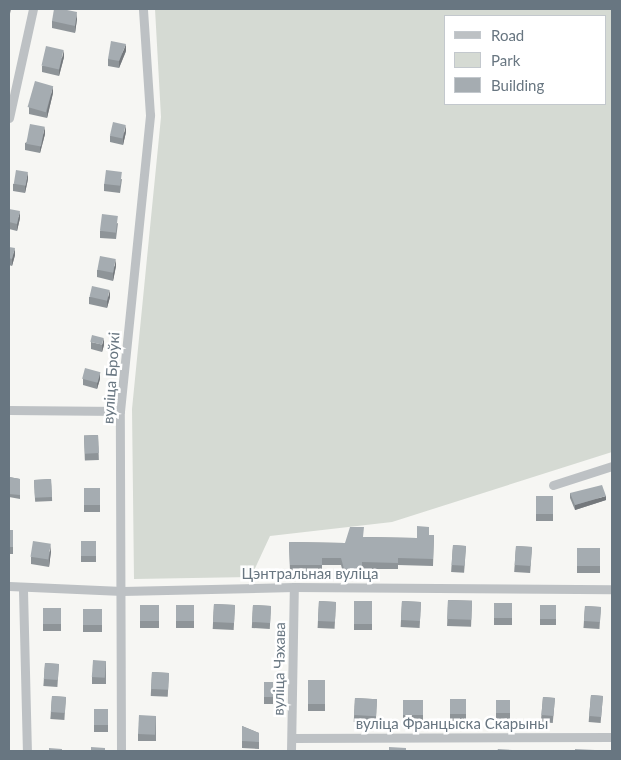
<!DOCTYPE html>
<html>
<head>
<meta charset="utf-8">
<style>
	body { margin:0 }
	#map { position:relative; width:621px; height:760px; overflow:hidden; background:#f6f6f3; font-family:Lato,sans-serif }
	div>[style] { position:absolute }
	.green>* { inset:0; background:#d5dad3 }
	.street>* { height:9px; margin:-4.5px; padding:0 4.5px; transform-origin:4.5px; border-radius:4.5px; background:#bdc1c4 }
	.wall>* { inset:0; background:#8e9498; transform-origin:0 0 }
	.shaded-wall>* { inset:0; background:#74787c }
	.building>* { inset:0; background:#a5acb1; transform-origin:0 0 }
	span { translate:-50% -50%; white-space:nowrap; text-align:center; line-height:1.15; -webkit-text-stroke:5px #fff; paint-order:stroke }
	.street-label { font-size:15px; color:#687681 }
	.frame { position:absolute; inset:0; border:10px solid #687681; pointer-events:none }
	.legend { position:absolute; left:444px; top:15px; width:162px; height:90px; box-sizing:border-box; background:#fff; border:1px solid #c3c8cd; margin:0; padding:6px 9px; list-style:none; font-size:15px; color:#687681 }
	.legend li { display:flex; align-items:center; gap:10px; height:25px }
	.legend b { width:25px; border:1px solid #c3c8cd }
</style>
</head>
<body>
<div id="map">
	<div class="green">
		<div style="clip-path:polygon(evenodd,155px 9px,612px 9px,612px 452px,392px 522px,270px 536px,251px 577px,134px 579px,132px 409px,161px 117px,155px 9px,445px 16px,605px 16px,605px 104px,445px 104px,445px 16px)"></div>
	</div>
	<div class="street">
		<div style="left:9px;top:118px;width:112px;rotate:-77.6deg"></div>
		<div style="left:9px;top:410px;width:111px;rotate:0.5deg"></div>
		<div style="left:553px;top:485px;width:62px;rotate:-17.9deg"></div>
		<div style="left:9px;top:586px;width:113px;rotate:2.5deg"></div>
		<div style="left:122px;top:591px;width:172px;rotate:-1.3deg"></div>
		<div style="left:294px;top:587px;width:318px;rotate:0.4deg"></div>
		<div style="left:23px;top:590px;width:161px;rotate:88.6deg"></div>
		<div style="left:292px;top:738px;width:320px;rotate:-0.2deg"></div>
		<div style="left:121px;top:751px;width:340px;rotate:-90.2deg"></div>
		<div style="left:120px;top:411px;width:298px;rotate:-84.2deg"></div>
		<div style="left:150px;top:115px;width:106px;rotate:-93.8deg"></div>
		<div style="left:291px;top:751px;width:164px;rotate:-89deg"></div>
	</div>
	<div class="wall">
		<div style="clip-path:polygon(77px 19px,75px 33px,52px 28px,52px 21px)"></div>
		<div style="clip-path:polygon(126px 51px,119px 68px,108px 66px,108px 59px)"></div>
		<div style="clip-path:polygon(64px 57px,59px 76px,42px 72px,42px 66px)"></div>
		<div style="clip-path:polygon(53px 93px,47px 118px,29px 114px,29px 107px)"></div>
		<div style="clip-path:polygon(126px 132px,123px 145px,110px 142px,110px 136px)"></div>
		<div style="clip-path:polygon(45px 134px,40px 153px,25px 150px,25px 143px)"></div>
		<div style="clip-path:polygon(28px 179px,25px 193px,13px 191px,13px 184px)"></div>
		<div style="clip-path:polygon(122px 179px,120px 193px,104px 191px,104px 184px)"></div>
		<div style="clip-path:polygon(9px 209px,20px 218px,17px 231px,9px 229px)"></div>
		<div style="clip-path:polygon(118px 223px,116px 239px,100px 238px,100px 231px)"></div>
		<div style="clip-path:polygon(9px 247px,15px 255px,12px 266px,9px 265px)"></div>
		<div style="clip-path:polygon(116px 266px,113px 281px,97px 277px,97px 270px)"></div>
		<div style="clip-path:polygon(89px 297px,110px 297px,107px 308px,89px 304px)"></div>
		<div style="clip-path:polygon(91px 342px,104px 345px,102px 352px,91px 349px)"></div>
		<div style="clip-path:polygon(83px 379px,100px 379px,97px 389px,83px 385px)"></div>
		<div style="left:98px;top:435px;width:25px;height:14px;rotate:88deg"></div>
		<div style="clip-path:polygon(9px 477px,20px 479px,20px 499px,9px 497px)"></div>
		<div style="left:51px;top:479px;width:22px;height:17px;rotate:87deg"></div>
		<div style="left:100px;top:488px;width:24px;height:16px;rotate:90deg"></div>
		<div style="clip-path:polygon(570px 493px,606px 500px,575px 510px,570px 498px)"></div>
		<div style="left:536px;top:496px;width:17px;height:25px"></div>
		<div style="left:9px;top:530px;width:4px;height:24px"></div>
		<div style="clip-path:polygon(429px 535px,434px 535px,433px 566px,398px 565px,398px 569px,362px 569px,362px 577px,344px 576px,341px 565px,322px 565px,322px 572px,290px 572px,289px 542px,345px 543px,364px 537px,417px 538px)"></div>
		<div style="left:81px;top:541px;width:15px;height:21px"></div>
		<div style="left:453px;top:545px;width:13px;height:27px;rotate:4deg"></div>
		<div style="left:516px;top:546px;width:16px;height:26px;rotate:4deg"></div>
		<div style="left:577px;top:548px;width:23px;height:25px"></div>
		<div style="clip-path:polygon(51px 551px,49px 567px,31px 564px,31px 557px)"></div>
		<div style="left:448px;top:600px;width:24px;height:26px;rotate:2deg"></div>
		<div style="left:319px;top:601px;width:17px;height:27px;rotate:3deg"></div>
		<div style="left:354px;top:601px;width:18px;height:29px"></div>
		<div style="left:402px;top:601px;width:19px;height:26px;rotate:3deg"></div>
		<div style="left:494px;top:603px;width:18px;height:22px"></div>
		<div style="left:214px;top:604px;width:21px;height:25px;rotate:3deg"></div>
		<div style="left:140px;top:605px;width:19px;height:23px"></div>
		<div style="left:176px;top:605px;width:18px;height:23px"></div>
		<div style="left:253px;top:605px;width:18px;height:23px;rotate:3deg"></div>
		<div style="left:540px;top:605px;width:16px;height:20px"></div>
		<div style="left:585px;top:606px;width:16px;height:22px;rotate:4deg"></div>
		<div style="left:43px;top:608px;width:18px;height:23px"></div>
		<div style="left:83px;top:609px;width:19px;height:23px"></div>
		<div style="clip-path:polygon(106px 661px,106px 684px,92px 684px,92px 677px)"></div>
		<div style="left:45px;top:663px;width:14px;height:23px;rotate:4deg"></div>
		<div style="left:152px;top:672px;width:17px;height:24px;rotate:3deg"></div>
		<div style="left:308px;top:680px;width:17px;height:31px"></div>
		<div style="left:264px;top:682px;width:9px;height:22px"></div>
		<div style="left:591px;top:695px;width:12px;height:27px;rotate:5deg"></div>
		<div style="left:52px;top:696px;width:14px;height:23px;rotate:4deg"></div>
		<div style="left:543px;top:697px;width:12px;height:25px;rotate:5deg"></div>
		<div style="left:355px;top:698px;width:22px;height:24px;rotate:3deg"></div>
		<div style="left:450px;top:699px;width:16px;height:22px"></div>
		<div style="left:403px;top:700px;width:20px;height:22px"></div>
		<div style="left:496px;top:700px;width:14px;height:20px"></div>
		<div style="left:94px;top:709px;width:14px;height:23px"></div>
		<div style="clip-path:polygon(156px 716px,156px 741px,138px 741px,138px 734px)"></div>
		<div style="clip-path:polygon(242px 726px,259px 733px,259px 749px,242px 748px)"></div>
	</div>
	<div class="shaded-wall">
		<div style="clip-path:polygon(9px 9px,11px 9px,9px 18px)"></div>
		<div style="clip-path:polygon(77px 12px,77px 19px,75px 33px,75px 26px)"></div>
		<div style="clip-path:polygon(126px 44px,126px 51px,119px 68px,119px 61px)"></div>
		<div style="clip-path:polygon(64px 50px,64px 57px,59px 76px,59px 70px)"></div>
		<div style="clip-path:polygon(53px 86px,53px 93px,47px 118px,47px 111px)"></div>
		<div style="clip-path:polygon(126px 125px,126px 132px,123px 145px,123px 138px)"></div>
		<div style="clip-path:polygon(45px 127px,45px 134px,40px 153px,40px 146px)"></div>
		<div style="clip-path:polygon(28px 172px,28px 179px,25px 193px,25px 186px)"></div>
		<div style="clip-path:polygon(20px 211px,20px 218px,17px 231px,17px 224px)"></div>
		<div style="clip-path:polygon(15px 248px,15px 255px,12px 266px,12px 259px)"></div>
		<div style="clip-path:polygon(116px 259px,116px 266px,113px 281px,113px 274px)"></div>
		<div style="clip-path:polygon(110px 290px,110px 297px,107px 308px,107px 301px)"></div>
		<div style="clip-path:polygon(104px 338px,104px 345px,102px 352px,102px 345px)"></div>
		<div style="clip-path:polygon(100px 372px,100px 379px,97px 389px,97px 382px)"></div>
		<div style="clip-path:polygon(606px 496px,606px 500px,575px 510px,575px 505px)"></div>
		<div style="clip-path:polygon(51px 544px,51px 551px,49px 567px,49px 560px)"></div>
	</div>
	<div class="building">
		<div style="clip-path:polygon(54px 9px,62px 9px,77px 12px,75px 26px,52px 21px)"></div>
		<div style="clip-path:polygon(111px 41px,126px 44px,119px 61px,108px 59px)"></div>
		<div style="left:46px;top:46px;width:18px;height:20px;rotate:13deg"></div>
		<div style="left:35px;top:81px;width:19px;height:27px;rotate:16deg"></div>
		<div style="left:113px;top:122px;width:13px;height:14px;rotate:13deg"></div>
		<div style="left:30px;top:124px;width:15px;height:20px;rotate:11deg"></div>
		<div style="left:16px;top:170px;width:12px;height:14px;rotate:9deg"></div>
		<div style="left:106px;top:170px;width:16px;height:14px;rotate:7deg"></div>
		<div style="clip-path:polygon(9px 209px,20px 211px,17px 224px,9px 222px)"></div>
		<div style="left:102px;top:214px;width:16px;height:17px;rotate:7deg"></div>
		<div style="clip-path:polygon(9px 247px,15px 248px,12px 259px,9px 258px)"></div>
		<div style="left:100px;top:256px;width:16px;height:14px;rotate:11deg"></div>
		<div style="left:92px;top:286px;width:18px;height:11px;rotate:13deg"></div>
		<div style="left:92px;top:335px;width:12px;height:7px;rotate:14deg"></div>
		<div style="left:85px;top:368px;width:16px;height:11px;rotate:15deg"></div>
		<div style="left:9px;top:432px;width:1px;height:17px"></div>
		<div style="left:98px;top:435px;width:18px;height:14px;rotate:87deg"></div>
		<div style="clip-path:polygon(9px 477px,20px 479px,20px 495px,9px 494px)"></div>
		<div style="left:51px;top:479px;width:18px;height:17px;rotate:87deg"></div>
		<div style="clip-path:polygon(602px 485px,606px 496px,575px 505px,570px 493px)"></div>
		<div style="left:100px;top:488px;width:17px;height:16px;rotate:90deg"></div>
		<div style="left:536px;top:496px;width:17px;height:18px"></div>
		<div style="clip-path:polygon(417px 526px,429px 527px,429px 535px,434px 535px,433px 559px,398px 558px,398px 563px,362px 562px,362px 570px,344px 569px,341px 558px,322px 558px,322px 565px,290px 565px,289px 542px,345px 543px,350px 527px,364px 527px,363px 537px,417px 538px)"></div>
		<div style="left:9px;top:530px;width:4px;height:17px"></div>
		<div style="left:33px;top:541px;width:18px;height:16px;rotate:9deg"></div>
		<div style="left:81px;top:541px;width:15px;height:15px"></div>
		<div style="left:453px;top:545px;width:13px;height:20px;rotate:4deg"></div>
		<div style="left:516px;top:546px;width:16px;height:19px;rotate:4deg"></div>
		<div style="left:577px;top:548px;width:23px;height:18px"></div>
		<div style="left:448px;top:600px;width:24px;height:19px;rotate:2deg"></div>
		<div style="left:319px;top:601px;width:17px;height:20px;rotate:3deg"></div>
		<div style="left:354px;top:601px;width:18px;height:23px"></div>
		<div style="left:402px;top:601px;width:19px;height:19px;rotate:3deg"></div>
		<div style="left:494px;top:603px;width:18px;height:15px"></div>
		<div style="left:214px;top:604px;width:21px;height:18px;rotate:3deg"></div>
		<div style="left:140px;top:605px;width:19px;height:16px"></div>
		<div style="left:176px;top:605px;width:18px;height:16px"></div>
		<div style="left:253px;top:605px;width:18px;height:17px;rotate:3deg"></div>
		<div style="left:540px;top:605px;width:16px;height:14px"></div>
		<div style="left:585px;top:606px;width:16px;height:15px;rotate:4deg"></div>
		<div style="left:43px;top:608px;width:18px;height:16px"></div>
		<div style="left:83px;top:609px;width:19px;height:16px"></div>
		<div style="left:93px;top:660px;width:13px;height:17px;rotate:4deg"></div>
		<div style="left:45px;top:663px;width:14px;height:16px;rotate:4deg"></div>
		<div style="left:152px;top:672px;width:17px;height:17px;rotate:3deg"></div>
		<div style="left:308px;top:680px;width:17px;height:24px"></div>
		<div style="left:264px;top:682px;width:9px;height:15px"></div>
		<div style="left:591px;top:695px;width:12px;height:21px;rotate:5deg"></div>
		<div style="left:52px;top:696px;width:14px;height:16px;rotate:4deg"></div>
		<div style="left:543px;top:697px;width:12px;height:18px;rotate:5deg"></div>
		<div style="left:355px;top:698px;width:22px;height:17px;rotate:3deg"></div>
		<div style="left:450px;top:699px;width:16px;height:15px"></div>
		<div style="left:403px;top:700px;width:20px;height:15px"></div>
		<div style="left:496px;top:700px;width:14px;height:13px"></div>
		<div style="left:94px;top:709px;width:14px;height:16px"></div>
		<div style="left:139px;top:715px;width:17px;height:19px;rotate:3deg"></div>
		<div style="clip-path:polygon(242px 726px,259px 733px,259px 742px,242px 741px)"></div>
		<div style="clip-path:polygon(91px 747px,105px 748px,105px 751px,91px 751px)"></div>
		<div style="clip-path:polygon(389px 747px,406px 748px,406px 751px,389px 751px)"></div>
		<div style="clip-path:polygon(49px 748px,62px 749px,62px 751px,49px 751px)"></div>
		<div style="clip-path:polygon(498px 749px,512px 750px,512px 751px,497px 751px)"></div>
		<div style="clip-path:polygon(575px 749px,595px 750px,595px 751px,575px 751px)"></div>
		<div style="clip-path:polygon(537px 750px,557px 751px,537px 751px)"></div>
	</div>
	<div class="street-label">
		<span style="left:111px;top:378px;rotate:-86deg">вуліца Броўкі</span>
		<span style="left:310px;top:574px">Цэнтральная вуліца</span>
		<span style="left:279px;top:669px;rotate:-89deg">вуліца Чэхава</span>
		<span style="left:452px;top:724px">вуліца Францыска Скарыны</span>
	</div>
	<div class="frame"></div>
	<ul class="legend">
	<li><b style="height:6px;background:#bdc1c4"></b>Road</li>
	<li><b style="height:14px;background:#d5dad3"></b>Park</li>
	<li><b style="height:14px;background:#a5acb1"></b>Building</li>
	</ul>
</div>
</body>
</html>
